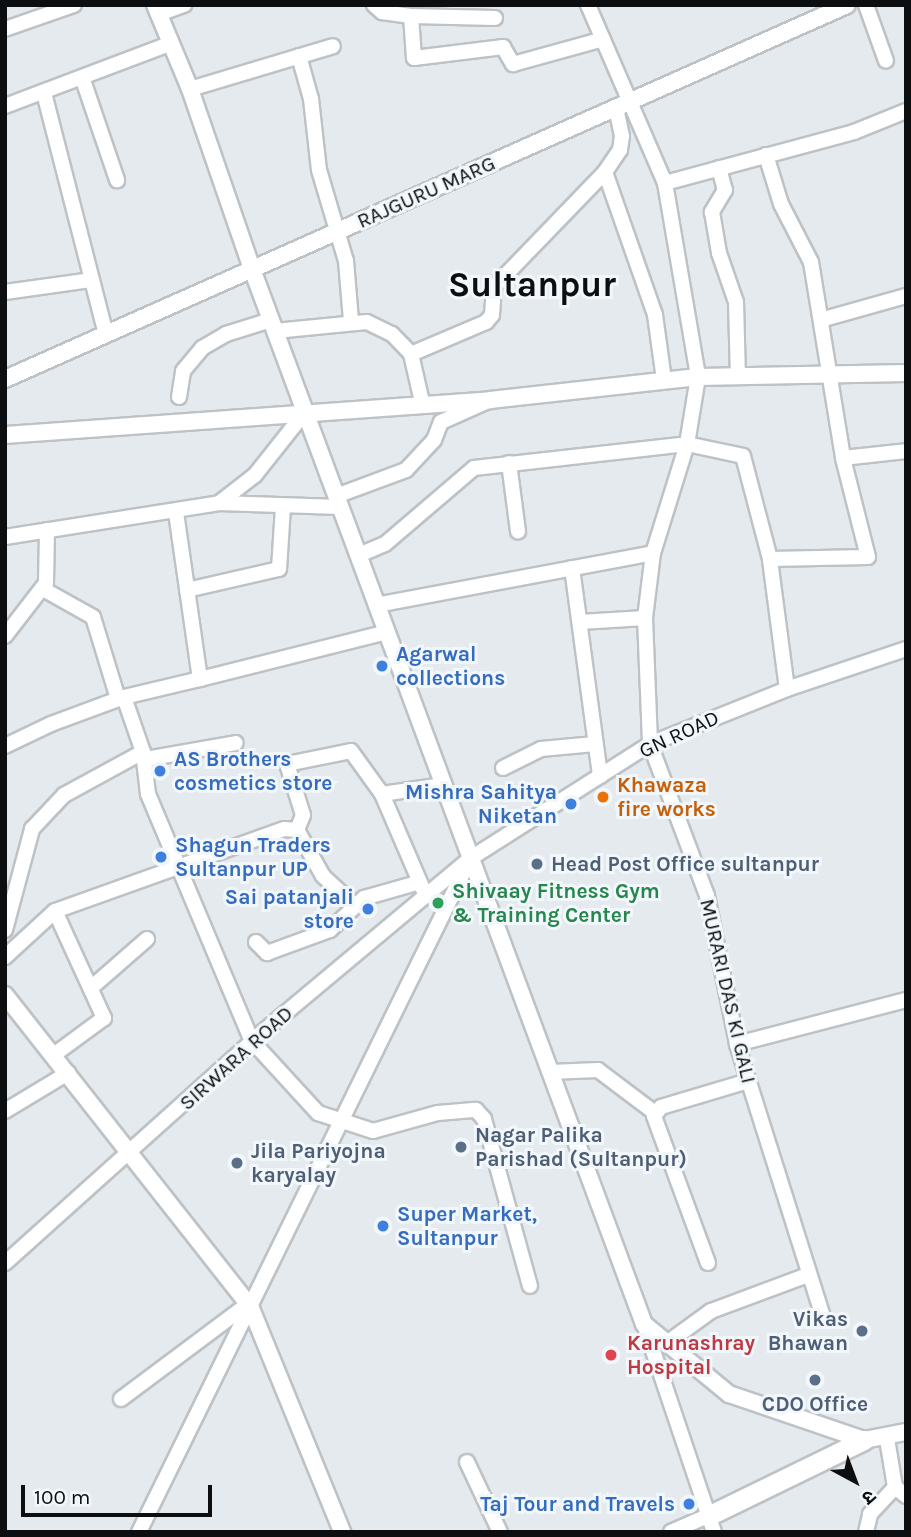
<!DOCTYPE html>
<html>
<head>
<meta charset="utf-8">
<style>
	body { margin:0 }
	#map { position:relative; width:911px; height:1537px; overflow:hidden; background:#e4eaee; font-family:Karla,"Noto Sans Devanagari",sans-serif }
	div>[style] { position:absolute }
	.roads { filter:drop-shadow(2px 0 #bdc2c6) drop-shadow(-2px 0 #bdc2c6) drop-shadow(0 2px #bdc2c6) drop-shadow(0 -2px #bdc2c6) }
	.minor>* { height:14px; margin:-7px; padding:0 7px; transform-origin:7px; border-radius:7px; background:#fff }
	.tertiary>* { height:16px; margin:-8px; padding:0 8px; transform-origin:8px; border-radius:8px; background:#fff }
	.secondary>* { height:19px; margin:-9.5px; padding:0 9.5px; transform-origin:9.5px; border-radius:9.5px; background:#fff }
	.dots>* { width:19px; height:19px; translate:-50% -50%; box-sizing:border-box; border:4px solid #f2f7fb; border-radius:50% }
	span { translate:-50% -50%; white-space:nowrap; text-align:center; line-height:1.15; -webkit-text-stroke:6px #f2f7fb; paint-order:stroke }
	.street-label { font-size:21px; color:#0c0e0f }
	.shop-label { font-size:21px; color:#366cbe; font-weight:700 }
	.left { translate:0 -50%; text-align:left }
	.right { translate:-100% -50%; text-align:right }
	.food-label { font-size:21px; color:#c56008; font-weight:700 }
	.service-label { font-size:21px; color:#4e5e75; font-weight:700 }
	.leisure-label { font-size:21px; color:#27864d; font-weight:700 }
	.health-label { font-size:21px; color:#be3a42; font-weight:700 }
	.town-label { font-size:35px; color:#0c0e0f; font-weight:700 }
	.frame { position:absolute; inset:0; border:7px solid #0c0e0f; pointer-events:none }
	.north { position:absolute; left:820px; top:1446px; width:70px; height:70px; -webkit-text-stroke:5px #f2f7fb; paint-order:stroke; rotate:139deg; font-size:19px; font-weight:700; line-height:28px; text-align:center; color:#0c0e0f }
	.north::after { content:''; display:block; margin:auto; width:24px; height:32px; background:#0c0e0f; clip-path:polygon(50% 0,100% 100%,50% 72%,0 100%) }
	.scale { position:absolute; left:21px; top:1485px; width:191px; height:32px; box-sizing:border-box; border:4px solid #0c0e0f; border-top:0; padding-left:9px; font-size:21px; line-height:24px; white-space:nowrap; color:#0c0e0f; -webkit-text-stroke:5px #f2f7fb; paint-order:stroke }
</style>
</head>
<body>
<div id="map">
	<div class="roads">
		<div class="minor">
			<div style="left:374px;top:5px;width:11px;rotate:41deg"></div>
			<div style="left:382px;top:12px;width:29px;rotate:8deg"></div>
			<div style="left:411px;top:16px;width:84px;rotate:1.4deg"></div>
			<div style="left:588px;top:5px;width:194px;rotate:66.6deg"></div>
			<div style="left:665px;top:183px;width:197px;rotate:80.3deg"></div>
			<div style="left:698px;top:377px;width:68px;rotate:99.3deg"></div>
			<div style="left:687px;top:444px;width:114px;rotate:107.3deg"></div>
			<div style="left:653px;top:553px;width:65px;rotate:97deg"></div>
			<div style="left:645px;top:618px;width:126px;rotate:87.7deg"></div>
			<div style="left:650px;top:744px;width:162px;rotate:69.4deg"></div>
			<div style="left:707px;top:896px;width:151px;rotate:78.5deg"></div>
			<div style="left:737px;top:1044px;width:285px;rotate:72.5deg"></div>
			<div style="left:866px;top:5px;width:59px;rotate:70.3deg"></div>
			<div style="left:159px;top:14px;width:27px;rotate:-20deg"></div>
			<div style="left:411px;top:16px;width:42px;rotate:85.9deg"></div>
			<div style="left:414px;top:58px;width:90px;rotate:-7deg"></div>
			<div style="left:503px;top:47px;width:20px;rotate:60deg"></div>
			<div style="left:513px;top:64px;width:93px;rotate:-15.5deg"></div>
			<div style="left:5px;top:29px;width:73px;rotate:-19.2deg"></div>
			<div style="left:299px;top:56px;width:45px;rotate:74.4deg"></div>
			<div style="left:311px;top:99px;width:71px;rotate:83.6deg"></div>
			<div style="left:319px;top:170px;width:95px;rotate:73.5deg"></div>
			<div style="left:346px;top:261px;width:60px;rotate:85.2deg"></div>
			<div style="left:83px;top:80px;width:106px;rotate:71.2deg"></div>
			<div style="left:190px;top:89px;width:149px;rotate:-16.7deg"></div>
			<div style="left:44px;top:93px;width:249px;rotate:75.6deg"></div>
			<div style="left:5px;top:106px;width:178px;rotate:-20.7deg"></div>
			<div style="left:766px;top:155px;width:51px;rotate:73deg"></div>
			<div style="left:781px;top:204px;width:65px;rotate:62.7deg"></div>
			<div style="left:811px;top:262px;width:199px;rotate:80.7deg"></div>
			<div style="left:719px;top:168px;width:23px;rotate:75deg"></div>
			<div style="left:725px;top:190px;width:26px;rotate:121deg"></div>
			<div style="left:712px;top:212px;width:42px;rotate:80.3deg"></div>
			<div style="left:719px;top:253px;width:52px;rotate:70.9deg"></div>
			<div style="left:736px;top:302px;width:74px;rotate:88.5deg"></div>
			<div style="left:605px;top:172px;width:151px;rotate:70.7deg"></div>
			<div style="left:655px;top:315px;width:66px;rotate:82.1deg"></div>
			<div style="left:665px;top:183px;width:196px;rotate:-15.1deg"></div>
			<div style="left:854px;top:132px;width:56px;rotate:-22deg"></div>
			<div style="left:5px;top:292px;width:88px;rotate:-7.9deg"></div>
			<div style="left:824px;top:319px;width:85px;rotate:-15.7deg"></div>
			<div style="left:275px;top:331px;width:92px;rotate:-5.6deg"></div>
			<div style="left:367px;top:322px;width:28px;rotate:26deg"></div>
			<div style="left:392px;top:334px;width:28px;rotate:46deg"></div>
			<div style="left:411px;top:354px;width:82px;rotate:-23.1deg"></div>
			<div style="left:486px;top:322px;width:9px;rotate:-49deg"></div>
			<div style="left:492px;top:315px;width:28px;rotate:-86deg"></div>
			<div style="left:494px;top:287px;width:160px;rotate:-46deg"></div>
			<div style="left:605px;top:172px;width:27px;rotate:-56deg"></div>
			<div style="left:620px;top:150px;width:14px;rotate:-82deg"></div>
			<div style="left:622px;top:136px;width:30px;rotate:-102deg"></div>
			<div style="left:411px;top:354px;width:49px;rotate:77.1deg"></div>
			<div style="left:179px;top:397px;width:26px;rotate:-81deg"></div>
			<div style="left:183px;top:371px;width:30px;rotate:-50deg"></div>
			<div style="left:202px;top:348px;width:28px;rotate:-30deg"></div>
			<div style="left:226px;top:334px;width:47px;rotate:-17.3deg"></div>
			<div style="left:509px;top:463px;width:69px;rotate:82.5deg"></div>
			<div style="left:336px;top:496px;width:75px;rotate:-20.4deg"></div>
			<div style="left:406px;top:470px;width:41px;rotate:-47deg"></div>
			<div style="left:434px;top:440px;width:19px;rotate:-69deg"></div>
			<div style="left:441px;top:422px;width:49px;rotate:-24deg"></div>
			<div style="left:219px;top:503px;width:121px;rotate:1.9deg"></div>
			<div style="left:5px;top:537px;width:217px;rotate:-9deg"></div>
			<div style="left:219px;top:503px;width:46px;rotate:-37.9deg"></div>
			<div style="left:255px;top:475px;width:80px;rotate:-51.6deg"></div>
			<div style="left:359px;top:555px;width:28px;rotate:-23deg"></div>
			<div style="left:385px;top:544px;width:117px;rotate:-40.5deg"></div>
			<div style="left:474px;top:468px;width:214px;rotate:-6.4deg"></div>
			<div style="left:687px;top:444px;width:57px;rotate:12.1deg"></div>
			<div style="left:743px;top:456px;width:106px;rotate:75.3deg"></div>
			<div style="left:572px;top:568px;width:210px;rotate:82.3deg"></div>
			<div style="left:43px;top:589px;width:57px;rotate:29.2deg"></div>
			<div style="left:93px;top:617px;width:86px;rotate:73deg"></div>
			<div style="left:187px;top:590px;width:94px;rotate:-12.9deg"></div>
			<div style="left:279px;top:569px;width:62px;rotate:-86.3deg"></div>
			<div style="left:376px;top:605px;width:282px;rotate:-10.6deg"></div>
			<div style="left:580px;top:622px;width:65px;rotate:-3.5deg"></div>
			<div style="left:5px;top:636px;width:67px;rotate:-52.3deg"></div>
			<div style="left:46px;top:583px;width:53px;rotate:-88.9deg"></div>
			<div style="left:200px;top:679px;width:193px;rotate:-14.1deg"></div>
			<div style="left:787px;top:689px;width:131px;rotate:-97.5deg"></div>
			<div style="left:770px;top:559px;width:98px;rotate:-1.2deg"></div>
			<div style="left:868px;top:557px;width:102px;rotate:-104.2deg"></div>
			<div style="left:843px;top:458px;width:63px;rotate:-6.3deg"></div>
			<div style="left:5px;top:746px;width:51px;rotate:-25.6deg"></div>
			<div style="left:51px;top:724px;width:78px;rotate:-20.3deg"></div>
			<div style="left:124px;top:697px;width:78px;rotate:-13.3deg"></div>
			<div style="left:200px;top:679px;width:169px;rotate:-98.2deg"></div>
			<div style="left:143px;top:752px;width:42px;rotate:83.2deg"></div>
			<div style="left:148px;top:794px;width:268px;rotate:67.2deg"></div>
			<div style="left:252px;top:1041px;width:98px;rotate:47.5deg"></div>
			<div style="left:318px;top:1113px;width:58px;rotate:18.1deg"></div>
			<div style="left:373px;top:1131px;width:67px;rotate:-15.5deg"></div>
			<div style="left:438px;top:1113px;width:38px;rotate:-5deg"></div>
			<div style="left:476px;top:1110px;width:12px;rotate:48deg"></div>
			<div style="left:484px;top:1119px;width:173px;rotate:74.6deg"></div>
			<div style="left:146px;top:759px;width:91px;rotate:-10.1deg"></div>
			<div style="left:503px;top:768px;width:42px;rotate:-26.6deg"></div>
			<div style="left:541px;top:749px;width:54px;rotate:-5.3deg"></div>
			<div style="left:382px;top:794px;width:62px;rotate:-8.4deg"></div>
			<div style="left:297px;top:830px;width:16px;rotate:-68deg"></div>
			<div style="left:303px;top:815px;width:53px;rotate:-107.4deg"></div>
			<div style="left:287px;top:764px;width:65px;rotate:-11.5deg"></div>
			<div style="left:351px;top:751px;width:53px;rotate:54.2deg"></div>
			<div style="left:382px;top:794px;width:111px;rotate:66.7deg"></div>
			<div style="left:55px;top:911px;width:118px;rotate:65.4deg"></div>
			<div style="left:104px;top:1018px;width:61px;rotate:143.7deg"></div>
			<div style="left:5px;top:930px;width:105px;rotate:-75deg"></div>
			<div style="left:32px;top:829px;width:47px;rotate:-46.7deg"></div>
			<div style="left:64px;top:795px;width:90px;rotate:-28.6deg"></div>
			<div style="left:143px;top:752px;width:58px;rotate:-109.1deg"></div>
			<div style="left:256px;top:942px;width:16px;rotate:45deg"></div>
			<div style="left:267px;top:953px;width:67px;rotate:-20.1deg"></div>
			<div style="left:330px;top:930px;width:47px;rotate:-43.3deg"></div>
			<div style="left:364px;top:898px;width:58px;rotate:-15.9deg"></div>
			<div style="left:5px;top:957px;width:68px;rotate:-42.6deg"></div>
			<div style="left:55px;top:911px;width:243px;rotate:-19.7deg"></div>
			<div style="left:284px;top:829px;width:13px;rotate:4deg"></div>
			<div style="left:297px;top:830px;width:53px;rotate:60.5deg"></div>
			<div style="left:323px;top:876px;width:41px;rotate:43deg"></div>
			<div style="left:92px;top:987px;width:73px;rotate:-41.1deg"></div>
			<div style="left:737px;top:1044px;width:175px;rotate:-14.6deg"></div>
			<div style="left:550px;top:1072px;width:48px;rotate:-2.4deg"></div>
			<div style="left:598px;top:1070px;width:71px;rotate:37deg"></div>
			<div style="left:5px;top:1111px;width:74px;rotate:-31.1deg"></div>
			<div style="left:5px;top:1263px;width:332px;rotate:-41.9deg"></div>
			<div style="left:252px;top:1041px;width:285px;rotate:-39.9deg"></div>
			<div style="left:471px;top:858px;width:212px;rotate:-32.5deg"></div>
			<div style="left:650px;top:744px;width:148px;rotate:-21.9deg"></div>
			<div style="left:787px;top:689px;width:126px;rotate:-18.6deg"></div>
			<div style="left:708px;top:1263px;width:157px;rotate:-110.2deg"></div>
			<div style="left:654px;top:1116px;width:11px;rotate:-52deg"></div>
			<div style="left:661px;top:1107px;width:91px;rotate:-16.6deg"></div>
			<div style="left:644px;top:1324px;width:219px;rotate:71.4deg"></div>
			<div style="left:667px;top:1343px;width:54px;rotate:-36deg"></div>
			<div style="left:711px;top:1311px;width:103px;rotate:-20.4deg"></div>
			<div style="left:121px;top:1399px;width:159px;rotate:-36.8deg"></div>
			<div style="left:887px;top:1439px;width:49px;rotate:80.5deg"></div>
			<div style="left:895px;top:1487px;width:14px;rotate:39deg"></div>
			<div style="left:467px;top:1462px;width:77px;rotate:64.8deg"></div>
			<div style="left:139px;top:1532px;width:746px;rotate:-63.81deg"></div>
			<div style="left:671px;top:1532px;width:45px;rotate:-23.7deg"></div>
			<div style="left:866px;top:1532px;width:18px;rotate:-77deg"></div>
			<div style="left:870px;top:1514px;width:37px;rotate:-47deg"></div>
		</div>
		<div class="tertiary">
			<div style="left:155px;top:5px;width:91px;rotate:67.4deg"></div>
			<div style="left:190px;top:89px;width:190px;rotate:71deg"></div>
			<div style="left:252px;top:269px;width:1125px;rotate:69.62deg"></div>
			<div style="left:644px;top:1324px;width:110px;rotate:39.5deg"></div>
			<div style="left:729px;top:1394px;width:143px;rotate:18.8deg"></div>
			<div style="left:864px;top:1440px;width:43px;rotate:-10.8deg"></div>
			<div style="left:5px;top:379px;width:921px;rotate:-23.95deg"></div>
			<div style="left:5px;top:435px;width:486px;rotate:-4.1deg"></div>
			<div style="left:490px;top:400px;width:209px;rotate:-6.3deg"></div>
			<div style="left:698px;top:377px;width:208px;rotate:-1.1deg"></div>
			<div style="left:5px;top:995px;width:396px;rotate:51.8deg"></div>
			<div style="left:250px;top:1306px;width:244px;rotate:67.8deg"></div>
		</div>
		<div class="secondary">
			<div style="left:712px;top:1514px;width:169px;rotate:-26deg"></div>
		</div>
	</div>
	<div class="dots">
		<div style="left:382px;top:666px;background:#3f7fe0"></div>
		<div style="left:160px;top:771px;background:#3f7fe0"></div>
		<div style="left:603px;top:797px;background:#e8710a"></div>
		<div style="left:571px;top:804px;background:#3f7fe0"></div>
		<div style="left:161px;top:857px;background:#3f7fe0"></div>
		<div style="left:537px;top:864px;background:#5c6f8a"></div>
		<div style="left:438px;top:903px;background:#2e9e5b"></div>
		<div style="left:368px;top:909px;background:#3f7fe0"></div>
		<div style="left:461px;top:1147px;background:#5c6f8a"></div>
		<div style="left:237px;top:1163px;background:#5c6f8a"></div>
		<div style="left:383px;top:1226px;background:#3f7fe0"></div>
		<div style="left:862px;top:1331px;background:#5c6f8a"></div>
		<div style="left:611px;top:1355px;background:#e0444e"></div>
		<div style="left:815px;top:1380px;background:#5c6f8a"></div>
		<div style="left:689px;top:1504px;background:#3f7fe0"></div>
	</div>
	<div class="street-label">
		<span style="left:426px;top:192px;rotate:-24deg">RAJGURU MARG</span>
		<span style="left:679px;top:734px;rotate:-25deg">GN ROAD</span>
		<span style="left:728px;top:991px;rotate:77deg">MURARI DAS KI GALI</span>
		<span style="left:236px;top:1058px;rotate:-42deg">SIRWARA ROAD</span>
	</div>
	<div class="shop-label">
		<span class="left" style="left:396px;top:666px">Agarwal<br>collections</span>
		<span class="left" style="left:174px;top:771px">AS Brothers<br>cosmetics store</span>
		<span class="right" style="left:557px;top:804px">Mishra Sahitya<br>Niketan</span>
		<span class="left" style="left:175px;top:857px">Shagun Traders<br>Sultanpur UP</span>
		<span class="right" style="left:354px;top:909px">Sai patanjali<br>store</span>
		<span class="left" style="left:397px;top:1226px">Super Market,<br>Sultanpur</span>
		<span class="right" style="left:675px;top:1504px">Taj Tour and Travels</span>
	</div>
	<div class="food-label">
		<span class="left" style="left:617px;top:797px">Khawaza<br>fire works</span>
	</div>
	<div class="service-label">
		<span class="left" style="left:551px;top:864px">Head Post Office sultanpur</span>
		<span class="left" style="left:475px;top:1147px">Nagar Palika<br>Parishad (Sultanpur)</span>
		<span class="left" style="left:251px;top:1163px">Jila Pariyojna<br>karyalay</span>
		<span class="right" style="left:848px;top:1331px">Vikas<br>Bhawan</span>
		<span style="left:815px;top:1404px">CDO Office</span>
	</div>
	<div class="leisure-label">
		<span class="left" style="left:452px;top:903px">Shivaay Fitness Gym<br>&amp; Training Center</span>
	</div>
	<div class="health-label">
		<span class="left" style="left:627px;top:1355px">Karunashray<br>Hospital</span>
	</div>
	<div class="town-label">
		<span style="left:532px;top:285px">Sultanpur</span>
	</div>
	<div class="frame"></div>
	<div class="north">उ</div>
	<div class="scale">100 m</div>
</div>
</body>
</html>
